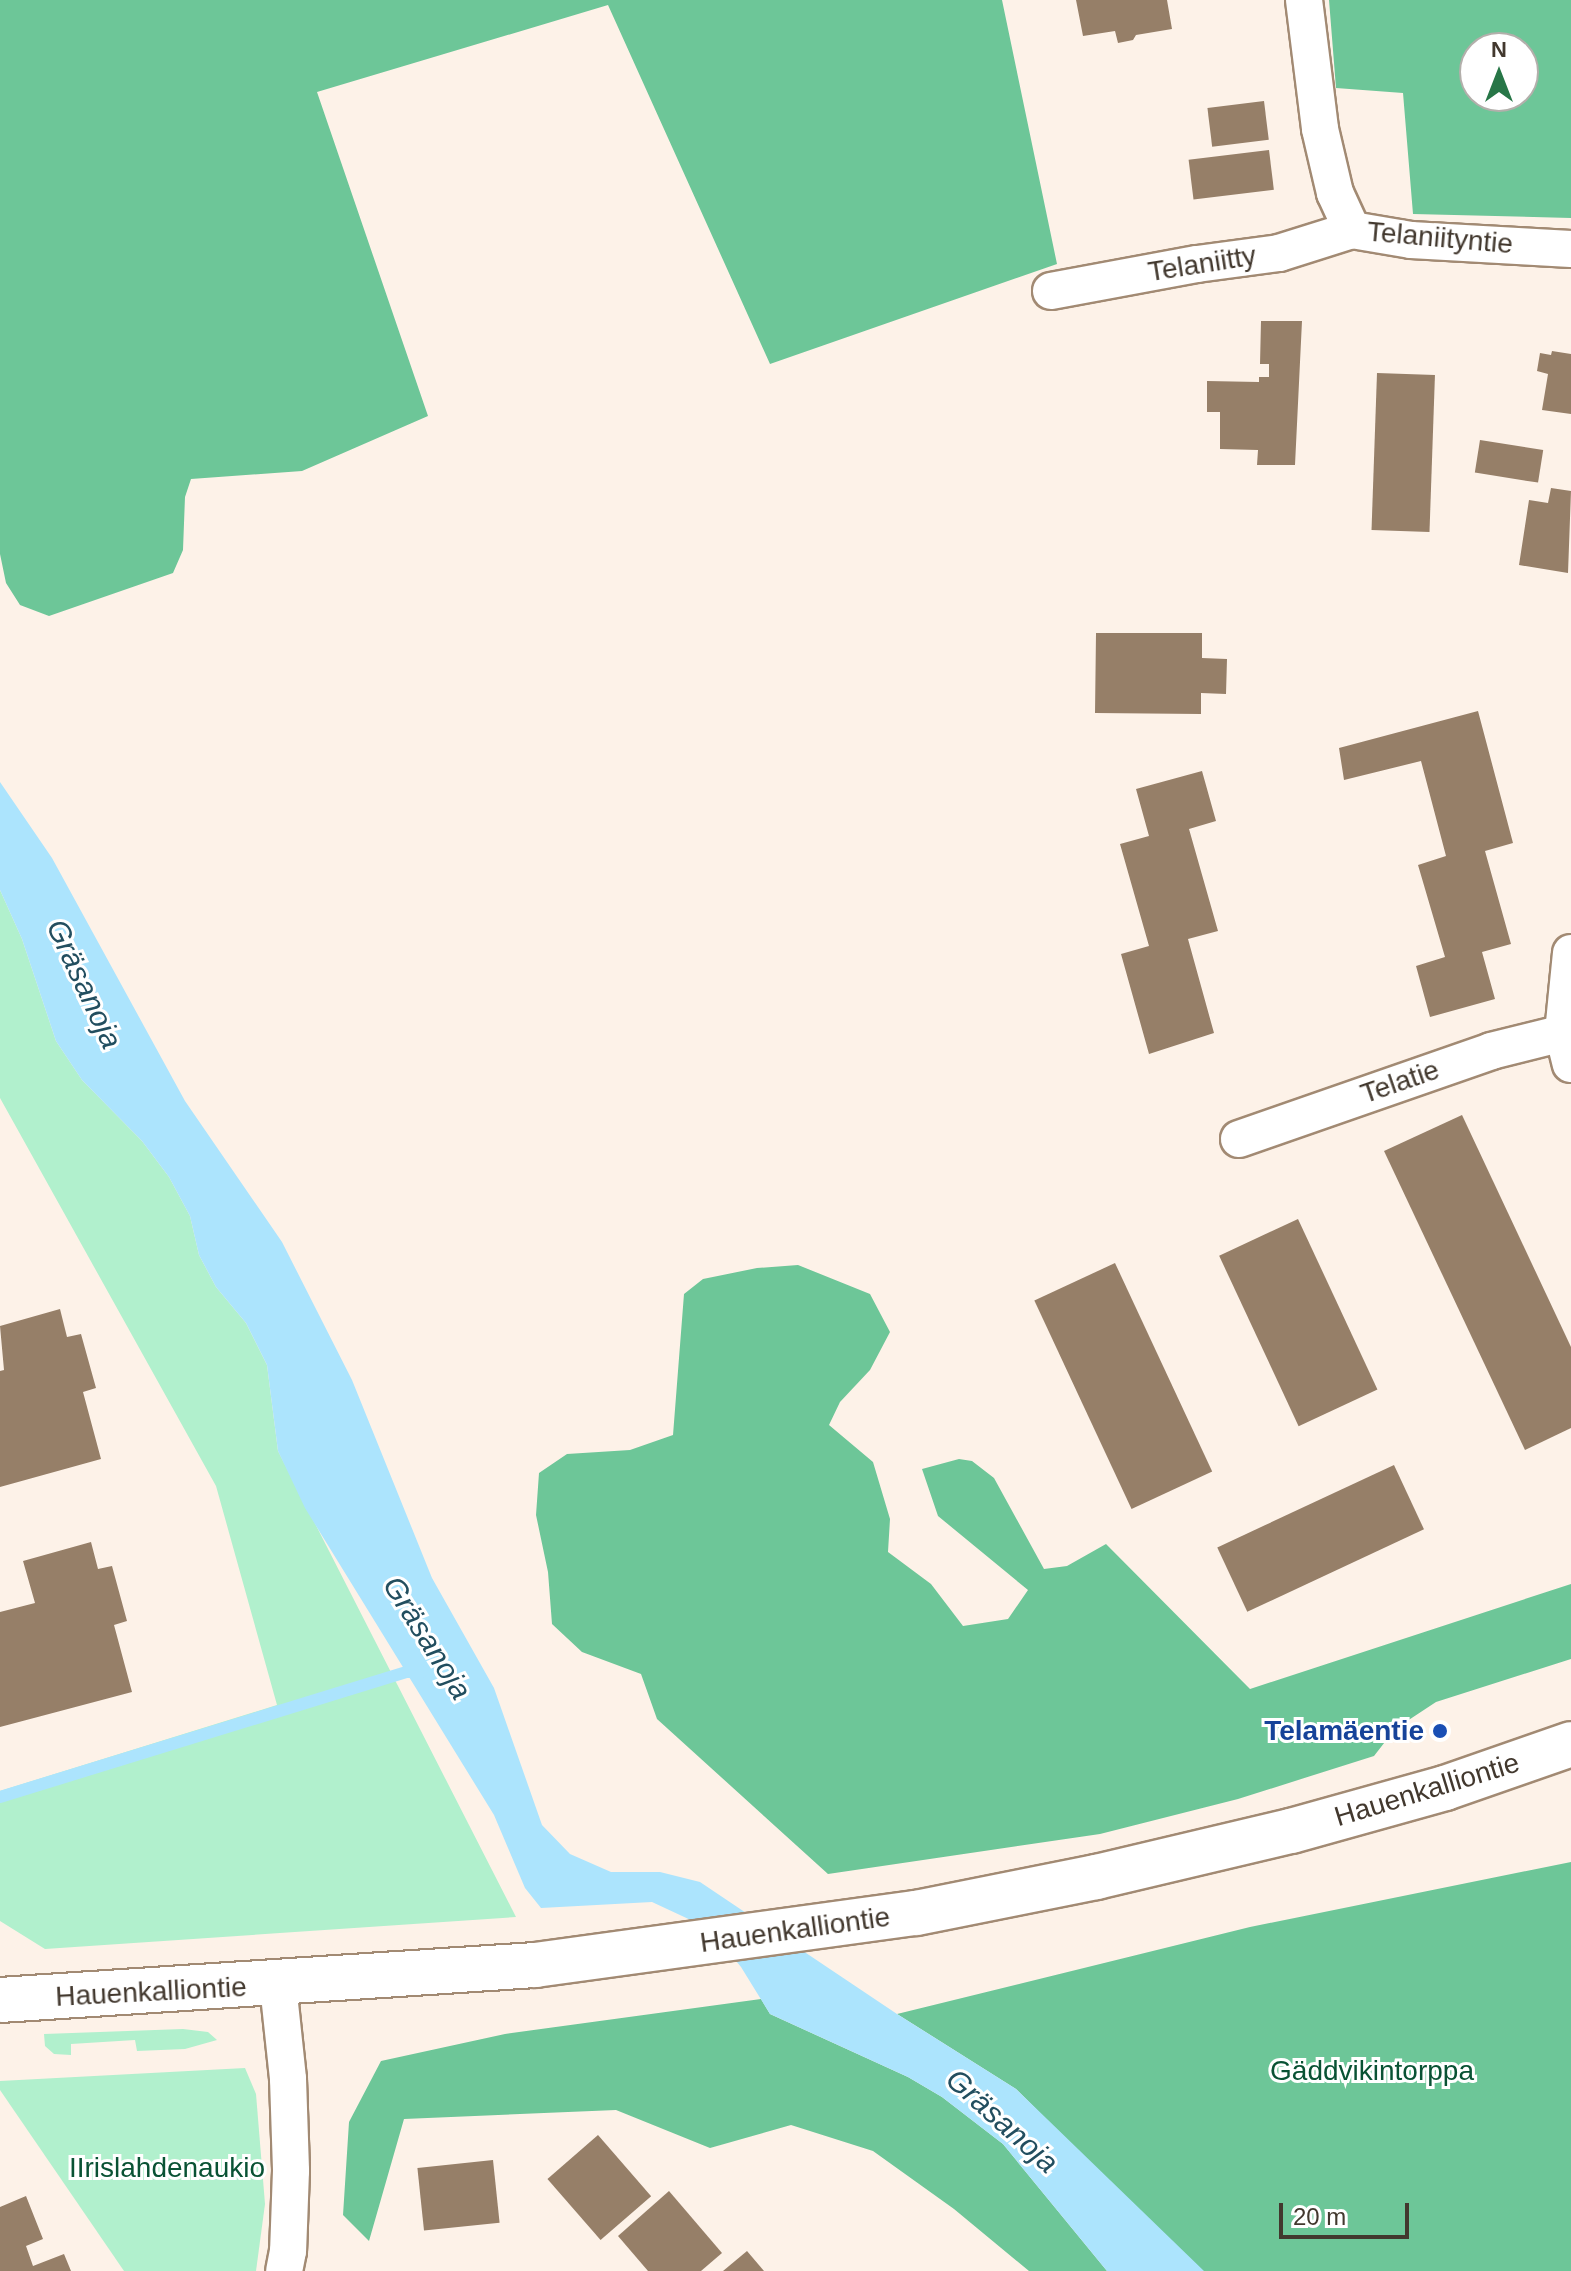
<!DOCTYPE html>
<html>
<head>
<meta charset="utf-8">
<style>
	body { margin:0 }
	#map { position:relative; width:1571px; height:2271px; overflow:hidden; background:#fdf2e8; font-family:Helvetica,sans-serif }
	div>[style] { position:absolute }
	.green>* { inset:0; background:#b1f0cd }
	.forest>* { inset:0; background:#6dc698 }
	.water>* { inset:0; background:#ace4fd }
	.stream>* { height:12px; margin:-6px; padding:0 6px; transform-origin:6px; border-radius:6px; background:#ace4fd }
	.building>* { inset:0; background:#967f68; transform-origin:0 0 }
	.roads { filter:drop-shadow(2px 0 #a28a73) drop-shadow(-2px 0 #a28a73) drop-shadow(0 2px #a28a73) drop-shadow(0 -2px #a28a73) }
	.street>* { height:36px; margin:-18px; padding:0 18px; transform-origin:18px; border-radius:18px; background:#fff }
	.secondary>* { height:44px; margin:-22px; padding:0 22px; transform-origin:22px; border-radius:22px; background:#fff }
	.dots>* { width:22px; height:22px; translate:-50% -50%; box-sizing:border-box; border:4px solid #fff; border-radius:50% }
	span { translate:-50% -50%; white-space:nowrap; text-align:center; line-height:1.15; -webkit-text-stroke:6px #fff; paint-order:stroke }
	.street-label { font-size:28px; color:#42382e }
	.transit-label { font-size:28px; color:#164399; font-weight:700 }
	.right { translate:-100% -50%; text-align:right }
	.park-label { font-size:28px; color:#095234 }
	.water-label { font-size:30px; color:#224e5f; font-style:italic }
	.north { position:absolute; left:1459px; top:32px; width:80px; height:80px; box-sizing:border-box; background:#fff; border:2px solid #b3afab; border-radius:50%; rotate:0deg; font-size:22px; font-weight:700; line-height:32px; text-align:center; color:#42382e }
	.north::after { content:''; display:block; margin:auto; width:28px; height:36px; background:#277647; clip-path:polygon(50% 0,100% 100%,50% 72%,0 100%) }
	.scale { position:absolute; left:1279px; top:2203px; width:130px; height:36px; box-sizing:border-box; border:4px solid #42382e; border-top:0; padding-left:10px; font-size:24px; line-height:28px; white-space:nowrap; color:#42382e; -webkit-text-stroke:6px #fff; paint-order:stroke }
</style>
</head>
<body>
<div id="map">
	<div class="green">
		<div style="clip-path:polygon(0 890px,22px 939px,56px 1041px,82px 1080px,142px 1141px,169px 1177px,190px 1216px,199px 1255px,216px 1287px,246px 1323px,267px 1365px,278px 1451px,516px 1917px,45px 1949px,0 1921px,0 1791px,277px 1705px,216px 1486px,0 1098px)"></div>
		<div style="clip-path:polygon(183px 2029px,208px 2032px,217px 2040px,185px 2049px,137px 2051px,135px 2040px,71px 2044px,71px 2055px,54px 2054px,45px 2046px,44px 2034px)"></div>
		<div style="clip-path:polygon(245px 2068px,256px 2094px,265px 2204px,256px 2271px,124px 2271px,0 2090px,0 2081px)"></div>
	</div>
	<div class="forest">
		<div style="clip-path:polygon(0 0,1002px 0,1057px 264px,770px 364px,608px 5px,317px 92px,428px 416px,302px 471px,191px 479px,185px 497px,183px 550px,173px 573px,49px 616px,20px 605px,6px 583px,0 554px)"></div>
		<div style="clip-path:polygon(evenodd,1329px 0,1571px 0,1571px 218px,1413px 214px,1403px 93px,1336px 88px,1329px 0,1475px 48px,1523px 48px,1523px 96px,1475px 96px,1475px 48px)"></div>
		<div style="clip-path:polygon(798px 1265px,870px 1294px,890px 1332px,870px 1370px,840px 1402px,829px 1425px,873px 1462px,890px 1519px,888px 1552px,931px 1584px,963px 1626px,1008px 1619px,1028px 1590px,938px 1516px,922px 1469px,959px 1459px,972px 1461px,994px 1478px,1044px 1569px,1067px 1566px,1106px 1544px,1250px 1689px,1571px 1584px,1571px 1659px,1436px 1702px,1395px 1729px,1374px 1756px,1238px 1799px,1100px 1834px,828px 1874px,657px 1719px,641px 1674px,582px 1652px,552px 1624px,548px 1572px,536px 1515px,539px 1473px,567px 1454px,630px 1450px,673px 1435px,684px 1294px,703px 1279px,757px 1268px)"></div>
		<div style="clip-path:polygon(1571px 1862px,1571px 2271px,1200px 2271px,1016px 2089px,897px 2014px,1250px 1927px)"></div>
		<div style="clip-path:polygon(761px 1999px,770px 2014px,908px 2077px,942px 2097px,1003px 2144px,1107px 2271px,1029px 2271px,954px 2209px,873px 2151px,791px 2125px,710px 2148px,616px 2110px,404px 2119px,369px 2241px,343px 2215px,349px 2122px,381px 2061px,505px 2034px)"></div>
	</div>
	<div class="water">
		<div style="clip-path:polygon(0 782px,52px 858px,185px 1101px,282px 1242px,352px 1380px,432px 1578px,494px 1688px,542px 1825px,570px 1854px,611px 1872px,660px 1872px,700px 1882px,897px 2014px,1016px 2089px,1204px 2271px,1107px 2271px,1003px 2144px,942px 2097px,908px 2077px,770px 2014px,741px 1967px,710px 1929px,652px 1902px,541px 1908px,525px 1888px,494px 1815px,305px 1508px,278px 1451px,267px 1365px,246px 1323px,216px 1287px,199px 1255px,190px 1216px,169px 1177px,142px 1141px,82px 1080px,56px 1041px,22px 939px,0 890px)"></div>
	</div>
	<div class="stream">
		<div style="left:0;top:1797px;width:426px;rotate:-17.1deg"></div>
		<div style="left:407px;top:1672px;width:15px"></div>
	</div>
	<div class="building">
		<div style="clip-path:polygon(1076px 0,1167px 0,1172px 29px,1136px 35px,1133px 40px,1118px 43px,1115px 31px,1083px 36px)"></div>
		<div style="left:1264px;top:101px;width:39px;height:57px;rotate:83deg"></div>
		<div style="left:1269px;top:150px;width:40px;height:81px;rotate:83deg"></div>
		<div style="clip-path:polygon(1261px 321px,1302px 321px,1295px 465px,1257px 465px,1258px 450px,1220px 449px,1220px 412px,1207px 412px,1207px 381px,1259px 382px,1259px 377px,1269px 377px,1269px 364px,1260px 364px)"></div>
		<div style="clip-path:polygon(1552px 351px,1571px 354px,1571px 414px,1542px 410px,1548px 374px,1537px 371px,1540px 353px,1551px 355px)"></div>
		<div style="left:1377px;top:373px;width:58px;height:157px;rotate:2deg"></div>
		<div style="left:1480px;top:440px;width:64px;height:33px;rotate:9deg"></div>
		<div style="clip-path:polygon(1551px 488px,1571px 491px,1568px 573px,1519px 565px,1529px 500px,1548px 503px)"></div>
		<div style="clip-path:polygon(1096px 633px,1202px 633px,1202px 658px,1227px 659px,1226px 694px,1201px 693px,1201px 714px,1095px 713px)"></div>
		<div style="clip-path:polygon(1478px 711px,1513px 843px,1485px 851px,1511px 944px,1482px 952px,1495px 999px,1430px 1017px,1416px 966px,1445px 957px,1418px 865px,1446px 856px,1421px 761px,1344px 780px,1339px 748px)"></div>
		<div style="clip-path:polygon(1202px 771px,1216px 821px,1189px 829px,1218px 931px,1188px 939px,1214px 1033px,1149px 1054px,1121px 954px,1149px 946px,1120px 844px,1149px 836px,1136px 789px)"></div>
		<div style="clip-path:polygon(1462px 1115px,1571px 1347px,1571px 1428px,1525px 1450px,1384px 1151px)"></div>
		<div style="left:1298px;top:1219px;width:188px;height:87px;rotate:65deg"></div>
		<div style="left:1115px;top:1263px;width:230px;height:89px;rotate:65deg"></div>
		<div style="clip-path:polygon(60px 1309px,67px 1337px,81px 1334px,96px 1388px,83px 1392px,101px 1459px,0 1487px,0 1371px,4px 1370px,0 1326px)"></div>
		<div style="left:1394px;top:1465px;width:71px;height:195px;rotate:65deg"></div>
		<div style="clip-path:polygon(91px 1542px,98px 1569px,112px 1566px,127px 1621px,114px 1625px,132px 1692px,0 1727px,0 1612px,35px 1603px,23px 1561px)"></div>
		<div style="left:598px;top:2135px;width:81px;height:67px;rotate:49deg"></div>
		<div style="left:493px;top:2160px;width:63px;height:76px;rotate:84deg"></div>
		<div style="clip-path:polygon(669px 2191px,722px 2253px,701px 2271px,648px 2271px,618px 2236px)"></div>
		<div style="clip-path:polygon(26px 2196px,43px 2239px,26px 2246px,33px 2266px,64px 2254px,71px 2271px,0 2271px,0 2207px)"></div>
		<div style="clip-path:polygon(747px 2251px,764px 2271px,723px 2271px)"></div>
	</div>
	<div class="roads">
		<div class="street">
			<div style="left:1304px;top:0;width:130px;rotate:82.9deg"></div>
			<div style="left:1320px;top:129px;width:66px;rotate:76.8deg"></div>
			<div style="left:1335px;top:193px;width:41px;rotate:65.3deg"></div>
			<div style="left:1352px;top:230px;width:60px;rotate:9.6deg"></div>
			<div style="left:1411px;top:240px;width:160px;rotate:3.2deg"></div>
			<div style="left:1051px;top:291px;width:148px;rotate:-10.5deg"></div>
			<div style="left:1197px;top:264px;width:83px;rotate:-7.6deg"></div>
			<div style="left:1279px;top:253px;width:77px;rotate:-17.5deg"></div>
			<div style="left:1571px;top:953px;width:80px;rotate:95.7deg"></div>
			<div style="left:1563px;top:1033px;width:32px;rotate:76deg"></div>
			<div style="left:1239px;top:1139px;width:267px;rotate:-19.2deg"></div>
			<div style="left:1491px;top:1051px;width:74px;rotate:-14deg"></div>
			<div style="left:278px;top:1985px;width:95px;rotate:83.9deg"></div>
			<div style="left:288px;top:2079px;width:92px;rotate:88.1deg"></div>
			<div style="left:291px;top:2171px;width:80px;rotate:92.1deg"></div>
			<div style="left:288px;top:2251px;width:20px;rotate:101deg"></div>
		</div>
		<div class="secondary">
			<div style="left:0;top:2000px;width:536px;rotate:-3.74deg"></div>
			<div style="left:535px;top:1965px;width:385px;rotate:-7.8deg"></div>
			<div style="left:916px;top:1913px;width:184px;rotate:-11.3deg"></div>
			<div style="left:1096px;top:1877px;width:200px;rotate:-13.3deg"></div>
			<div style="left:1291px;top:1831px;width:160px;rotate:-15.6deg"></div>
			<div style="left:1445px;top:1788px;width:133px;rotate:-19.2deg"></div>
		</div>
	</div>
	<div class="dots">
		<div style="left:1440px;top:1731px;background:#1a4fb4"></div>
	</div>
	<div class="street-label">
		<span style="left:1440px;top:238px;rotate:5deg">Telaniityntie</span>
		<span style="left:1202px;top:264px;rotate:-9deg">Telaniitty</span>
		<span style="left:1400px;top:1082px;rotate:-19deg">Telatie</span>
		<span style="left:1427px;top:1790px;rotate:-17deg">Hauenkalliontie</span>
		<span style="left:795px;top:1930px;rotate:-8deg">Hauenkalliontie</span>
		<span style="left:151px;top:1992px;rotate:-3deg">Hauenkalliontie</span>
	</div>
	<div class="transit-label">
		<span class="right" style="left:1424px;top:1731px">Telamäentie</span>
	</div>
	<div class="park-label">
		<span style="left:1372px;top:2071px">Gäddvikintorppa</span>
		<span style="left:167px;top:2168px">IIrislahdenaukio</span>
	</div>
	<div class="water-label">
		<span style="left:84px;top:984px;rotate:65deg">Gräsanoja</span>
		<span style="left:427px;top:1638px;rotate:58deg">Gräsanoja</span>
		<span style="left:1002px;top:2121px;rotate:42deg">Gräsanoja</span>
	</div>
	<div class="north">N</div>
	<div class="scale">20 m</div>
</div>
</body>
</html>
